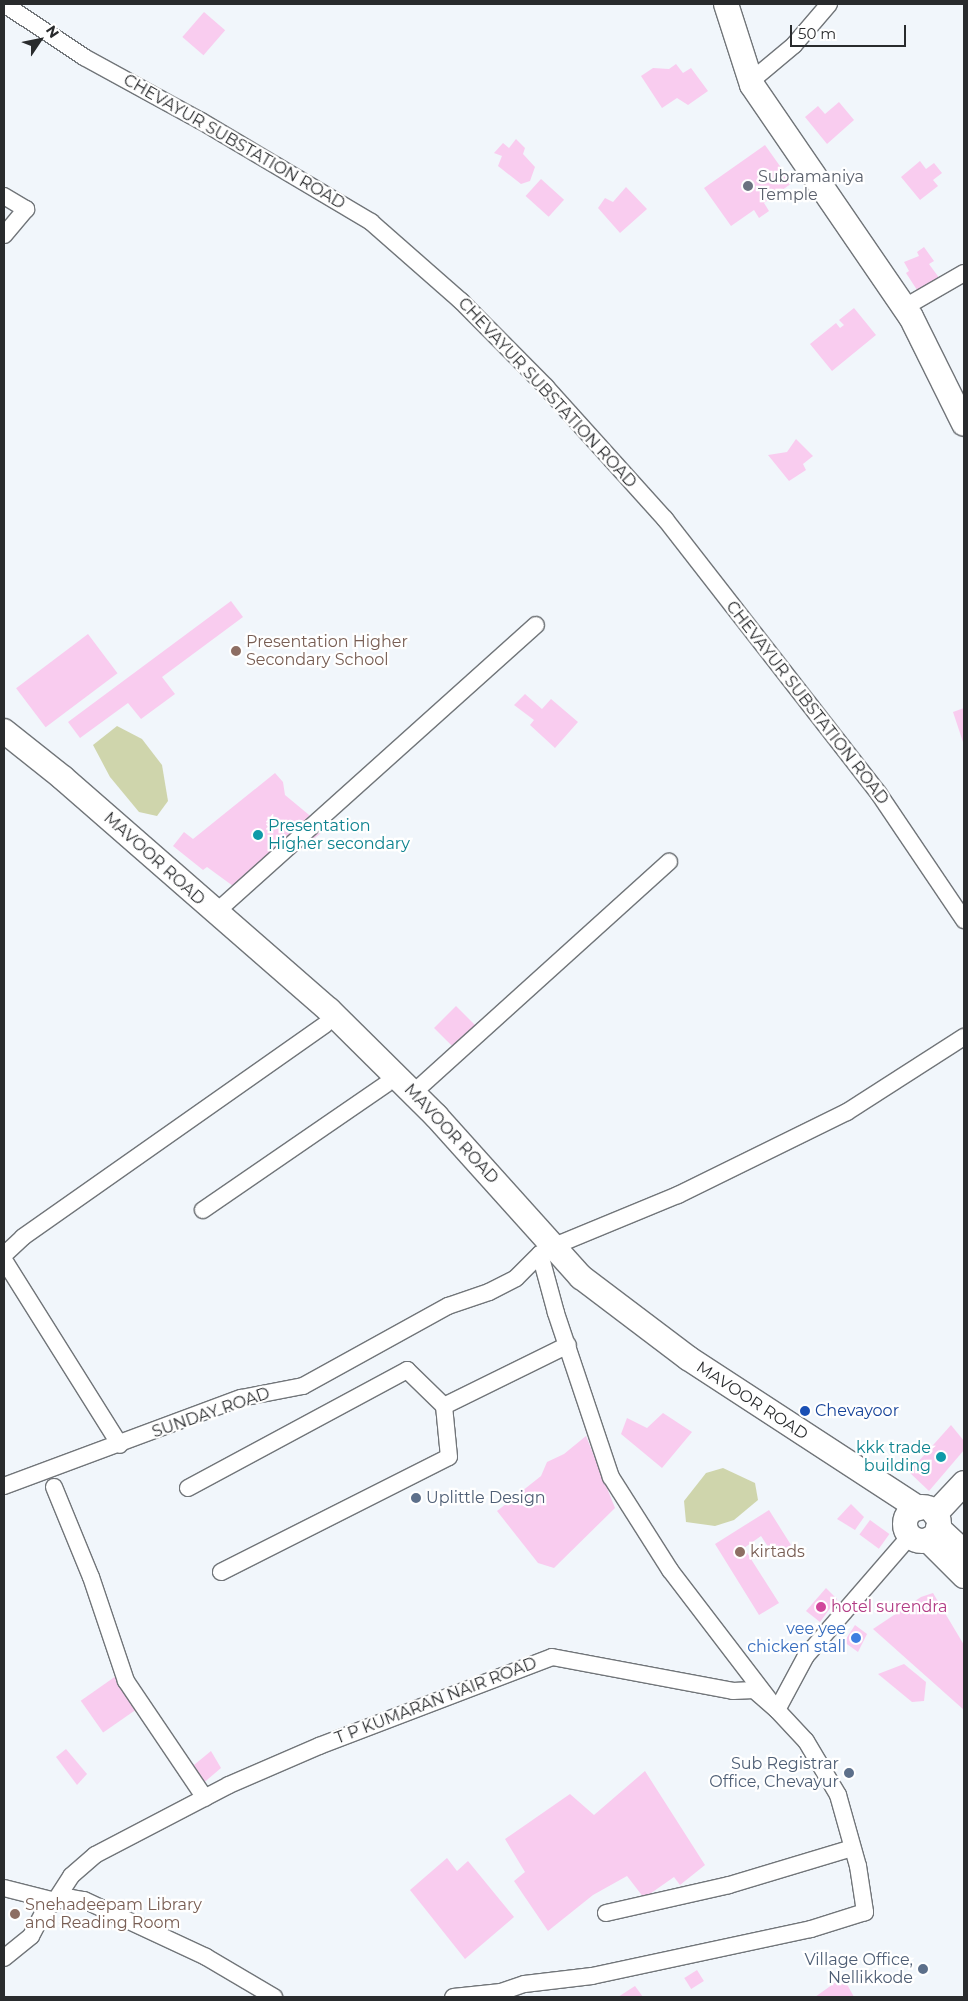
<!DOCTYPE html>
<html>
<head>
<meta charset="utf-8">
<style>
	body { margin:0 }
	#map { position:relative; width:968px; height:2001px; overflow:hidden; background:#f1f6fb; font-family:Montserrat,sans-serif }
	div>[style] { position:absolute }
	.green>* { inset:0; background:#cfd5ac }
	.building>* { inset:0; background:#f9ccef; transform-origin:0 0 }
	.roads { filter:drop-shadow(1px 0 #717579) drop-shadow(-1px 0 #717579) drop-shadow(0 1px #717579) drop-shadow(0 -1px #717579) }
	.street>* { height:16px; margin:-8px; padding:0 8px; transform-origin:8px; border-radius:8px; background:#fff }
	.secondary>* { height:24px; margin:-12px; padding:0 12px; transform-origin:12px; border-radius:12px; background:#fff }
	.secondary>.ring { margin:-12px; padding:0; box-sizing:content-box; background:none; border:24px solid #fff; border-radius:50% }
	.dots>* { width:14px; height:14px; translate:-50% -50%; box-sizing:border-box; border:2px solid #fff; border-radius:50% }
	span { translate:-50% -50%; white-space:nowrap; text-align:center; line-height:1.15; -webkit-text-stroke:4.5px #fff; paint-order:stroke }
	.street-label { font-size:16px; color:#292b2d }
	.worship-label { font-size:16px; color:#5b616d }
	.left { translate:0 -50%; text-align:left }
	.education-label { font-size:16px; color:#785e54 }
	.culture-label { font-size:16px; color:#0d838f }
	.right { translate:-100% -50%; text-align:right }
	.transit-label { font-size:16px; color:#164399 }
	.service-label { font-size:16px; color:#4e5e75 }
	.hotel-label { font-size:16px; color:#b23c85 }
	.shop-label { font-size:16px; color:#366cbe }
	.frame { position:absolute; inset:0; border:5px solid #292b2d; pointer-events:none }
	.north { position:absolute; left:15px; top:15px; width:50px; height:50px; -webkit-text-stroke:4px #fff; paint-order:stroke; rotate:56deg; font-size:14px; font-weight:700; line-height:20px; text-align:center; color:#292b2d }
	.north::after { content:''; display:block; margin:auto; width:18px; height:22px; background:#292b2d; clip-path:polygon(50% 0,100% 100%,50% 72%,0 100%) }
	.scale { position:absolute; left:790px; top:25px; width:116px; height:22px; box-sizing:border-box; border:2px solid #292b2d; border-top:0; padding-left:6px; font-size:15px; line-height:18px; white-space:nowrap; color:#292b2d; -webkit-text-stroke:4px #fff; paint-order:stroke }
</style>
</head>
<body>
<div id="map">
	<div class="green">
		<div style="clip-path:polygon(117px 726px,142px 739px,162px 765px,168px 801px,157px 816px,139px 812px,110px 777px,93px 745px)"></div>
		<div style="clip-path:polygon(723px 1468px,755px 1483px,758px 1500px,734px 1520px,715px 1526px,686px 1522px,684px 1501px,706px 1473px)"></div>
	</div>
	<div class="building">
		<div style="left:204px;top:12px;width:28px;height:33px;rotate:41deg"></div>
		<div style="clip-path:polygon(676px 64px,683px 73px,691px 68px,708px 91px,688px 105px,677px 98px,662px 108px,641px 76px,653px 68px,669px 69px)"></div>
		<div style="clip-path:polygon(839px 102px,854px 120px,827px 144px,805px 117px,818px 106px,825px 114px)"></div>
		<div style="clip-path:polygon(516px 139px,525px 148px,523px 154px,535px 167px,530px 181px,521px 184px,498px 166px,502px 156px,494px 153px,503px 143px,509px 148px)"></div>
		<div style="clip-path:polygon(765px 145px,792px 183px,764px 203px,769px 211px,759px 218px,754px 210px,731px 226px,704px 188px)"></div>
		<div style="clip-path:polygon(920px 161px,926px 169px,934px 163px,942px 173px,933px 180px,938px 186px,920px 200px,901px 177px)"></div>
		<div style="left:541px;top:179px;width:31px;height:23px;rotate:42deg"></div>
		<div style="clip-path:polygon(626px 187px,647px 209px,620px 233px,598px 208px,605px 198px,613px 202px)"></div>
		<div style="clip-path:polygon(924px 247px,934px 261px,929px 264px,940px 279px,919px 293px,906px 273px,909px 271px,904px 262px,919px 256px,917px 252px)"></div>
		<div style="clip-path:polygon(854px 308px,876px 335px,832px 371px,810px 344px,836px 323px,840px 328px,844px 325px,839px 320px)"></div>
		<div style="clip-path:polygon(796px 439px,813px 456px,803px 464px,806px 470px,789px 481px,768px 455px,787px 452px)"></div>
		<div style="clip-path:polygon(231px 601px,243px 617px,162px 677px,175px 694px,141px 719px,128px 703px,80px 738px,68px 722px)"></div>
		<div style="left:88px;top:634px;width:49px;height:90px;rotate:53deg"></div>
		<div style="clip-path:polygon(525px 694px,542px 709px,551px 699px,578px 722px,555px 748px,530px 725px,534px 720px,514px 705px)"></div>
		<div style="clip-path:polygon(964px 708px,964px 745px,953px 712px)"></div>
		<div style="clip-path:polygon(275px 773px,283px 782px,285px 795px,326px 829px,244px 894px,207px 867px,203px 870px,173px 846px,184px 832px,193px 839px)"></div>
		<div style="left:456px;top:1006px;width:34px;height:31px;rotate:45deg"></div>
		<div style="clip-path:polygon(663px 1413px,692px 1432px,662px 1468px,621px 1434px,627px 1418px,647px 1428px)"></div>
		<div style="clip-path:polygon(951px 1425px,964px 1441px,964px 1450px,929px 1491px,909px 1472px)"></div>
		<div style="clip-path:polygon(586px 1436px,615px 1508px,554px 1568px,538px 1563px,497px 1511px,541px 1476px,547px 1462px,564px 1454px)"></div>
		<div style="clip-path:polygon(851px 1504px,864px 1517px,855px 1530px,837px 1519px)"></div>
		<div style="clip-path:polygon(769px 1510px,791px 1545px,774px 1556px,761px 1536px,744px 1548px,779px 1603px,759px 1615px,715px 1544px)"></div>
		<div style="left:870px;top:1520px;width:24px;height:18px;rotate:36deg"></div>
		<div style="clip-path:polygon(826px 1588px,837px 1599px,820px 1622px,806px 1611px)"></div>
		<div style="clip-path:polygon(933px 1593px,964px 1645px,964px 1710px,873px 1629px,921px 1597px)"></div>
		<div style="clip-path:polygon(855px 1625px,867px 1634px,858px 1652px,844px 1642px)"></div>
		<div style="clip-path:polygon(904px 1664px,926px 1682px,924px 1701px,912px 1702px,878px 1674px)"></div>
		<div style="left:116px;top:1676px;width:39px;height:43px;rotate:55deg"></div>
		<div style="clip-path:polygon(66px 1749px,87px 1774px,77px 1785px,56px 1757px)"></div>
		<div style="clip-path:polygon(211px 1751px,221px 1768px,194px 1791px,183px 1774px)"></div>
		<div style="clip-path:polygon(645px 1771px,705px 1865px,680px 1885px,674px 1877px,644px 1898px,627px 1876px,593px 1895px,548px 1931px,514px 1881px,525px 1872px,505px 1839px,570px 1794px,594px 1815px)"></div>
		<div style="clip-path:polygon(447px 1858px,457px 1871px,468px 1861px,514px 1917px,465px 1959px,410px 1890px)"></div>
		<div style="left:697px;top:1970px;width:13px;height:15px;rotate:58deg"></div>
		<div style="clip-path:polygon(843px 1977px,854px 1997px,815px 1997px)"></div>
		<div style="clip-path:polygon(635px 1986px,643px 1997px,618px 1997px)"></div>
	</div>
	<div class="roads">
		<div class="street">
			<div style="left:4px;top:4px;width:96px;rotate:33.5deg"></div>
			<div style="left:84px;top:57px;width:133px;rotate:28.7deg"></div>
			<div style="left:201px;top:121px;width:198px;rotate:30.7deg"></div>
			<div style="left:371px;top:222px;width:120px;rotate:41.3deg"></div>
			<div style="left:461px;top:301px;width:121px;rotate:45.3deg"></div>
			<div style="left:546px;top:387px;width:178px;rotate:48deg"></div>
			<div style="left:665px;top:519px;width:348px;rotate:52.1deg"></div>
			<div style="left:879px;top:794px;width:152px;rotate:56deg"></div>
			<div style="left:751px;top:81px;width:56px;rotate:-39.9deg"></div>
			<div style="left:794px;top:45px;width:54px;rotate:-49.5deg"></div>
			<div style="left:4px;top:196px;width:26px;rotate:31deg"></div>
			<div style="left:26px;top:209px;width:34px;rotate:130deg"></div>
			<div style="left:905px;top:307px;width:68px;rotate:-30deg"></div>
			<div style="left:215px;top:913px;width:431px;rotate:-41.9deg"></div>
			<div style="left:413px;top:1093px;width:345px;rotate:-42.1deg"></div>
			<div style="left:203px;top:1210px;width:222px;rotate:-34.5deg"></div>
			<div style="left:554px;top:1246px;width:134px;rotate:-22.4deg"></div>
			<div style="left:678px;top:1195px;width:188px;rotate:-26.2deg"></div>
			<div style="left:847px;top:1112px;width:139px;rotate:-32.7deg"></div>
			<div style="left:4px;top:1255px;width:26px;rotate:-43deg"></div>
			<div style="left:23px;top:1237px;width:369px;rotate:-35.1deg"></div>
			<div style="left:4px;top:1260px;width:218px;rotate:57.9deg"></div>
			<div style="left:4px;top:1486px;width:253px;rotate:-20.4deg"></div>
			<div style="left:241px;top:1398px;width:63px;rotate:-11deg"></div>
			<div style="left:303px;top:1386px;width:166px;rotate:-28.9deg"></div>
			<div style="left:448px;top:1306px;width:43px;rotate:-18.9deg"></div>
			<div style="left:489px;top:1292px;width:30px;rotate:-27deg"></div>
			<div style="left:516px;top:1278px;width:34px;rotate:-45deg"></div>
			<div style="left:540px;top:1254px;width:61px;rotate:74.8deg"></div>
			<div style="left:556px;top:1313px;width:173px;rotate:71.5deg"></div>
			<div style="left:611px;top:1477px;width:110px;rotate:57.6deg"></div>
			<div style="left:670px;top:1570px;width:176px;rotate:52.6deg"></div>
			<div style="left:777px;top:1710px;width:42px;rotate:46.9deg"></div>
			<div style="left:806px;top:1741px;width:63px;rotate:59.3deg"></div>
			<div style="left:838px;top:1795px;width:74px;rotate:74.3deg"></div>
			<div style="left:858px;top:1866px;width:47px;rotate:81.3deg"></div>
			<div style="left:865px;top:1912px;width:57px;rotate:162.5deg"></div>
			<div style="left:811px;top:1929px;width:224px;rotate:167.9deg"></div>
			<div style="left:592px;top:1976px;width:68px;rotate:173.3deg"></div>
			<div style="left:524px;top:1984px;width:24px;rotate:161deg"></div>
			<div style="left:501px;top:1992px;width:48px;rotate:174.1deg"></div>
			<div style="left:54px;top:1487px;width:97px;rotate:67.7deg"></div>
			<div style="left:91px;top:1577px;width:110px;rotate:71.4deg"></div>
			<div style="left:126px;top:1681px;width:141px;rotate:56deg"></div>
			<div style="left:188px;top:1488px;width:249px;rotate:-28.3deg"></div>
			<div style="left:407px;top:1370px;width:52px;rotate:44.2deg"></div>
			<div style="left:221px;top:1572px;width:255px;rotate:-26.8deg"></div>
			<div style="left:449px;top:1457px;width:51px;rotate:-95.6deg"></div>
			<div style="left:444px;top:1406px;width:138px;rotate:-26.2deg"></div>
			<div style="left:4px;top:1888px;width:53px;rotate:14.3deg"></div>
			<div style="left:55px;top:1901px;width:30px;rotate:-57deg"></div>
			<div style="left:71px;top:1876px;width:32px;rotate:-41deg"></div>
			<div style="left:95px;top:1855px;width:151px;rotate:-27.6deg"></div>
			<div style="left:229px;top:1785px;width:98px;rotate:-23.4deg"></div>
			<div style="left:319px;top:1746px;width:249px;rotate:-20.9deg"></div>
			<div style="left:552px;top:1657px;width:184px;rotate:10.6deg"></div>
			<div style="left:733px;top:1691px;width:21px;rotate:-3deg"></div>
			<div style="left:754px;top:1690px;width:30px;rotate:41deg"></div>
			<div style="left:777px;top:1710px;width:61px;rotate:-61.8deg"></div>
			<div style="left:806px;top:1656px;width:159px;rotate:-49.1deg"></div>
			<div style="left:606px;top:1913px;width:126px;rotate:-12.8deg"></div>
			<div style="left:729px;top:1885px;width:128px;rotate:-16.7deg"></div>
			<div style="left:4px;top:1958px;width:35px;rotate:-39deg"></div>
			<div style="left:31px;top:1936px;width:26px;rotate:-62deg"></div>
			<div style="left:43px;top:1913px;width:17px;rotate:-45deg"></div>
			<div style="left:55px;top:1901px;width:16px;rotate:-11deg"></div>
			<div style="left:71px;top:1898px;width:13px;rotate:9deg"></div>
			<div style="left:84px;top:1900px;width:135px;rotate:25deg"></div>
			<div style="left:206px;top:1957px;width:79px;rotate:30.5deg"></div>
		</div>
		<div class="secondary">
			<div style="left:726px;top:4px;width:85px;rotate:72.2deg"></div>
			<div style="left:752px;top:85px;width:281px;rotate:55.6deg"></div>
			<div style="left:911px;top:317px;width:119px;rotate:63.6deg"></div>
			<div style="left:4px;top:731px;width:75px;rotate:38.5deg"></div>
			<div style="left:63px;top:778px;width:353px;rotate:41.1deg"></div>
			<div style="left:329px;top:1010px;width:151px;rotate:44.7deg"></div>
			<div style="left:436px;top:1116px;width:217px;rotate:48deg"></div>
			<div style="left:581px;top:1277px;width:134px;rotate:37.1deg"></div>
			<div style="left:688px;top:1358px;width:275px;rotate:33.1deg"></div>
			<div class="ring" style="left:905px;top:1507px;width:10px;height:10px"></div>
			<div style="left:935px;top:1514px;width:42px;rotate:-46.9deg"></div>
			<div style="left:938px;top:1528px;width:35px;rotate:43deg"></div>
			<div style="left:928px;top:1540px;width:51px;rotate:45deg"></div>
		</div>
	</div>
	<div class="dots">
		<div style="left:748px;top:186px;background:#6b7280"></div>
		<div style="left:236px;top:651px;background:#8d6e63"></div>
		<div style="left:258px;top:835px;background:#0f9aa8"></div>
		<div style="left:805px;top:1411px;background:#1a4fb4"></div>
		<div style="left:941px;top:1457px;background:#0f9aa8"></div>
		<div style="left:416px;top:1498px;background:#5c6f8a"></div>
		<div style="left:740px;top:1552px;background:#8d6e63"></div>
		<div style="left:821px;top:1607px;background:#d1479c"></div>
		<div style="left:856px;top:1638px;background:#3f7fe0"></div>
		<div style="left:849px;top:1773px;background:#5c6f8a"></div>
		<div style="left:15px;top:1914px;background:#8d6e63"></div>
		<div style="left:923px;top:1969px;background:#5c6f8a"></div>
	</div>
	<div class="street-label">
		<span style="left:234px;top:142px;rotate:30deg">CHEVAYUR SUBSTATION ROAD</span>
		<span style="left:547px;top:393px;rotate:47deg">CHEVAYUR SUBSTATION ROAD</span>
		<span style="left:807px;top:703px;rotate:52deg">CHEVAYUR SUBSTATION ROAD</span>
		<span style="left:154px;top:859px;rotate:42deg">MAVOOR ROAD</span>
		<span style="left:451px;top:1134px;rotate:47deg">MAVOOR ROAD</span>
		<span style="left:752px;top:1401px;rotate:33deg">MAVOOR ROAD</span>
		<span style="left:211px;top:1413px;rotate:-19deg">SUNDAY ROAD</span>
		<span style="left:436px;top:1701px;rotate:-21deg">T P KUMARAN NAIR ROAD</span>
	</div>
	<div class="worship-label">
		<span class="left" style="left:758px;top:186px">Subramaniya<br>Temple</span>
	</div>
	<div class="education-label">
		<span class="left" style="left:246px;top:651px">Presentation Higher<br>Secondary School</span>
		<span class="left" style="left:750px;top:1552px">kirtads</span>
		<span class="left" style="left:25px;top:1914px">Snehadeepam Library<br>and Reading Room</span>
	</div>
	<div class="culture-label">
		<span class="left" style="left:268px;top:835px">Presentation<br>Higher secondary</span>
		<span class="right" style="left:931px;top:1457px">kkk trade<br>building</span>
	</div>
	<div class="transit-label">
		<span class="left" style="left:815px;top:1411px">Chevayoor</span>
	</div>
	<div class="service-label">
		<span class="left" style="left:426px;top:1498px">Uplittle Design</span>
		<span class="right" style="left:839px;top:1773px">Sub Registrar<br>Office, Chevayur</span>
		<span class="right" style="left:913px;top:1969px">Village Office,<br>Nellikkode</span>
	</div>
	<div class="hotel-label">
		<span class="left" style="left:831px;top:1607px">hotel surendra</span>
	</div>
	<div class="shop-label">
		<span class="right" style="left:846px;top:1638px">vee yee<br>chicken stall</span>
	</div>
	<div class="frame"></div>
	<div class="north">N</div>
	<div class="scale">50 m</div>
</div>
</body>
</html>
